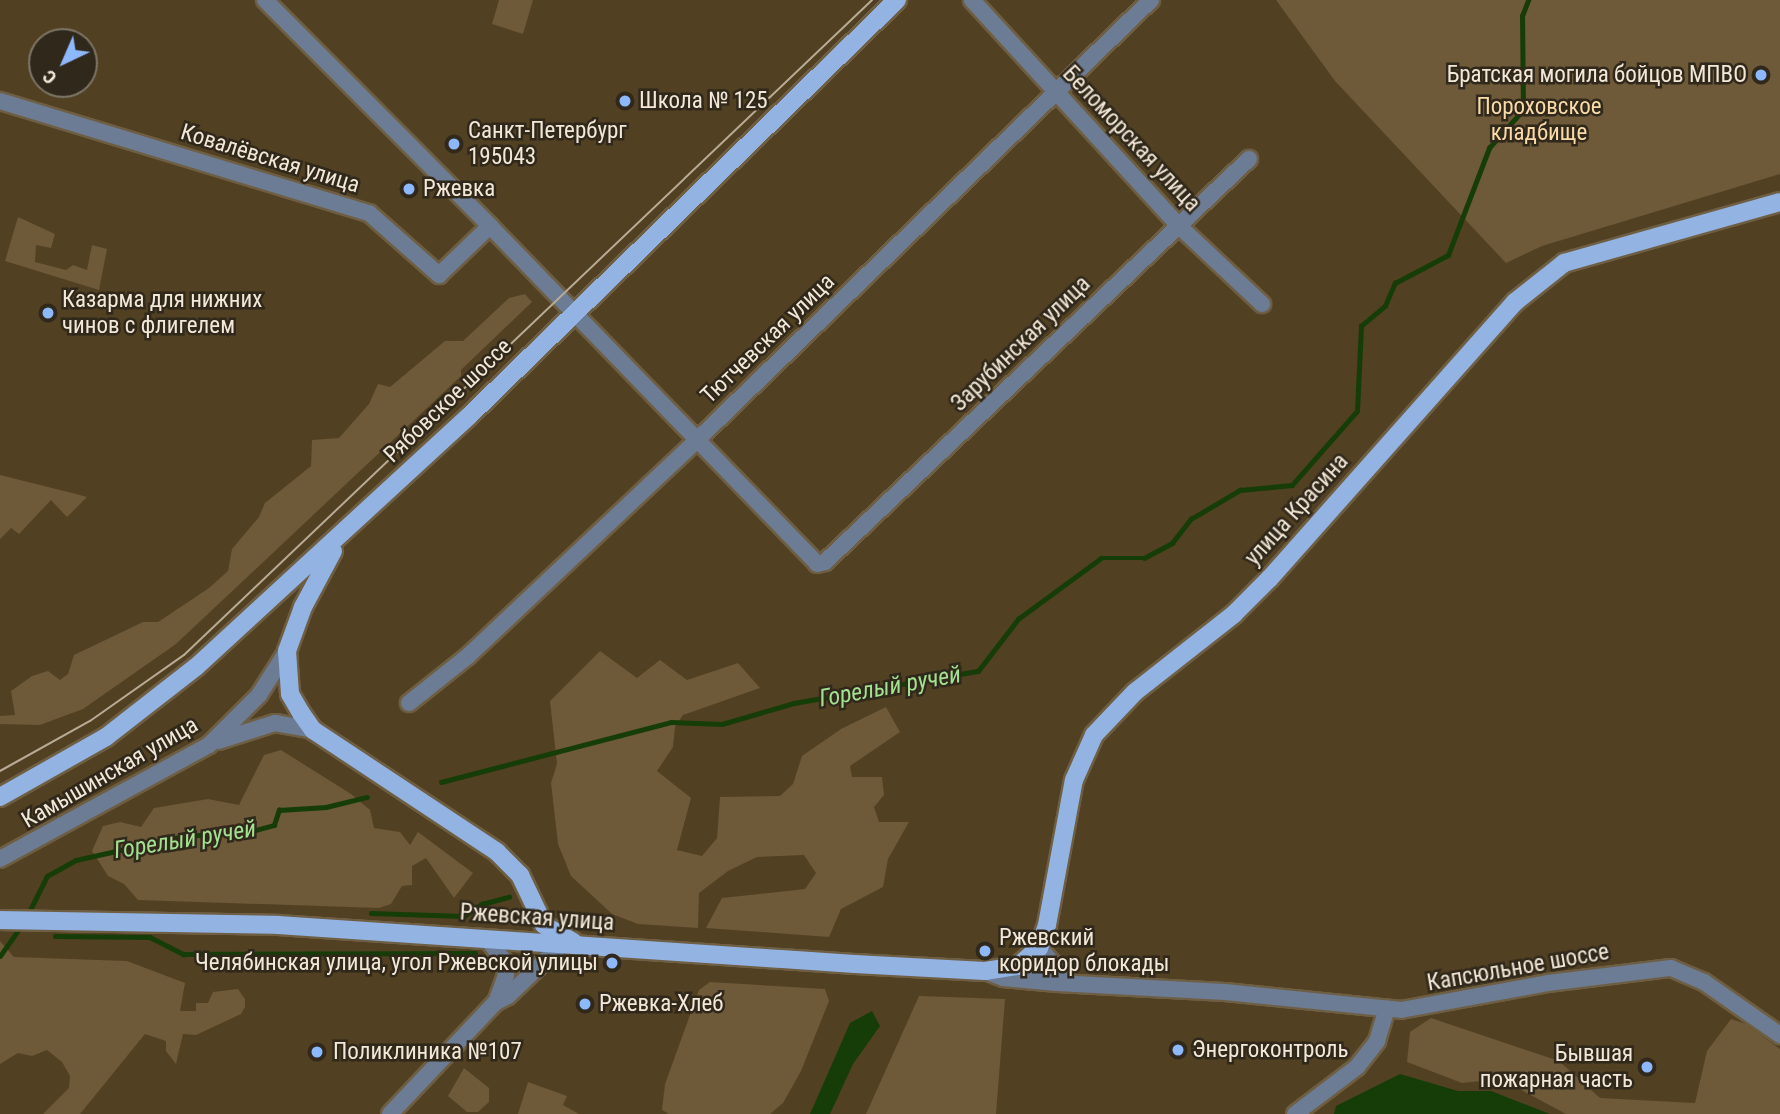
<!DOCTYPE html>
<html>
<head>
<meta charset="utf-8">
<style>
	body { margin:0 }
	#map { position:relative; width:1780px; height:1114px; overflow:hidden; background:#514022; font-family:"Roboto Condensed",sans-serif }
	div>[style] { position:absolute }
	.green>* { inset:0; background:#6e5938 }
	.water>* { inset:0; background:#163d07 }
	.stream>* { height:4.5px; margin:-2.25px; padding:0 2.25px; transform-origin:2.25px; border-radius:2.25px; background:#163d07 }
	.roads { filter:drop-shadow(2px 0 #6e5e43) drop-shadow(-2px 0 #6e5e43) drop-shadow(0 2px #6e5e43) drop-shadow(0 -2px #6e5e43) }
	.minor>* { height:16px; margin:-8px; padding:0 8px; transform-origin:8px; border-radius:8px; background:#6c7c94 }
	.major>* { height:18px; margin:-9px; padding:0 9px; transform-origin:9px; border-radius:9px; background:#93b3e3 }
	.tram>* { height:2px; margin:-1px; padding:0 1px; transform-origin:1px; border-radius:1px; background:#b8ab95 }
	.dots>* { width:19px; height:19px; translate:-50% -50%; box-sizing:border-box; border:4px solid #30281b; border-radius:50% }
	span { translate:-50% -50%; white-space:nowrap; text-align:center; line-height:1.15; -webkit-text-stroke:5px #30281b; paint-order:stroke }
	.poi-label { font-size:23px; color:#f3e8d7 }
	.right { translate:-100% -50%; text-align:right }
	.left { translate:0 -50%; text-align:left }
	.park-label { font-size:23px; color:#f9daa8 }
	.street-label { font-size:23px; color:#f3e8d7 }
	.water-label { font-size:24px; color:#a4e092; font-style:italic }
	.north { position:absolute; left:28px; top:28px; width:70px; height:70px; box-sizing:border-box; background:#30281b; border:2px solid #7e7566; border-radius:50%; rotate:224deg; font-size:19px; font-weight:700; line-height:28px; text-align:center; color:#f3e8d7 }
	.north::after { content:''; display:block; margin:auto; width:24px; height:32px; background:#8db9fc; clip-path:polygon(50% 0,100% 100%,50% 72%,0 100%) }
</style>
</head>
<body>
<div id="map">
	<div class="green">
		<div style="clip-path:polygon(499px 0,533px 0,523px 34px,492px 24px)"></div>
		<div style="clip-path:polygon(1276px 0,1780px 0,1780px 174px,1542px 246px,1506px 263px,1335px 81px)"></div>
		<div style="clip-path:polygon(18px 217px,55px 234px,51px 248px,36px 245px,35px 262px,66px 270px,73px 265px,87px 270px,92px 245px,107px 249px,99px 290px,5px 261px)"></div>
		<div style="clip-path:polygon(525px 294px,532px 302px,461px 370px,461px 376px,176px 644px,83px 709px,40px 725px,0 724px,0 716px,15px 715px,11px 691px,32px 676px,48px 671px,60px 680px,68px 674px,74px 655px,143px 622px,158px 622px,209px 588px,228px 571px,232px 549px,259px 517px,265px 503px,311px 466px,312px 440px,339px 438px,369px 404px,378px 384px,390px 387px,445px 341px,463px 341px,509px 298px)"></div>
		<div style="clip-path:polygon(0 475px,76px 494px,87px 497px,67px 517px,51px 500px,19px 534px,11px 528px,0 539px)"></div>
		<div style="clip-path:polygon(600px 651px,637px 678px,660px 660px,687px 680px,738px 663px,760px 688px,683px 715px,675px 727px,673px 747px,657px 771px,691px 798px,677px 850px,702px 856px,717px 838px,720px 797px,780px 796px,793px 784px,802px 756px,841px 729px,886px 707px,900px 732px,850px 766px,852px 777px,882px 777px,884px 795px,874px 807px,879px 822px,909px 822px,888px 859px,883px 887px,841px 909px,829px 937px,706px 928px,722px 898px,805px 889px,816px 873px,804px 855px,757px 857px,728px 871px,699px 893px,698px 928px,638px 924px,612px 914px,571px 876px,558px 844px,551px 783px,557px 764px,550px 701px)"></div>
		<div style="clip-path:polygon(281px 750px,351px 794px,370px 810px,374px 828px,400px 832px,410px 845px,418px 832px,473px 873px,454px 898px,426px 858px,412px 866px,412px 885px,402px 886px,391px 904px,379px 908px,138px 900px,124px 884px,108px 876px,92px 851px,103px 826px,120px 822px,141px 827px,154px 808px,208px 799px,239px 805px,264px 755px)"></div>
		<div style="clip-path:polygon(0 941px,14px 957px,127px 961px,185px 983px,180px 1011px,196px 1011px,196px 1003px,208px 1003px,213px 992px,238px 989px,245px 999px,245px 1007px,241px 1014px,196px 1035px,183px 1034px,176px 1064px,166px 1051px,166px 1041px,145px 1034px,80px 1114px,43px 1114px,69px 1088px,70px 1076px,62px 1062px,47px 1050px,32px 1056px,18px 1053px,0 1064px)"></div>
		<div style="clip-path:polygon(710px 982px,825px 989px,829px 1001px,801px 1071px,783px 1103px,770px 1114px,669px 1114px,662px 1110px,665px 1084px,699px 990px)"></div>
		<div style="clip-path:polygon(919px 996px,1005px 999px,996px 1114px,866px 1114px)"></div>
		<div style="clip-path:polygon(1431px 1018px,1559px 1061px,1600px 1098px,1695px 1103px,1707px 1051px,1731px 1019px,1746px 1024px,1780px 1049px,1780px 1114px,1566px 1114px,1501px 1079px,1462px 1083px,1407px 1062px,1410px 1032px)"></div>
		<div style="clip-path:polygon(464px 1068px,489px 1088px,489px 1102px,478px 1112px,467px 1112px,448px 1096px)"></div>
		<div style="clip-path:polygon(528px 1082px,567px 1096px,563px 1105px,579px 1114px,518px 1114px)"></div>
	</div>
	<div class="water">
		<div style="clip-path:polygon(872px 1011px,880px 1026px,853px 1064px,830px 1114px,810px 1114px,850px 1023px)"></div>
		<div style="clip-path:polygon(1400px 1074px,1458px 1091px,1491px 1091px,1550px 1114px,1334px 1114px,1336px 1106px)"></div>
	</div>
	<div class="stream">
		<div style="left:441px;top:782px;width:238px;rotate:-14.6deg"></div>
		<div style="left:671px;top:722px;width:51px;rotate:2.2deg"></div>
		<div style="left:722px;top:724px;width:75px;rotate:-16.3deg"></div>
		<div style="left:794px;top:703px;width:187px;rotate:-9.9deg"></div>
		<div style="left:978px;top:671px;width:66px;rotate:-52.4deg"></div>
		<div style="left:1018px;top:619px;width:103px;rotate:-36.3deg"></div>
		<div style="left:1101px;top:558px;width:43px"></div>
		<div style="left:1144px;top:558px;width:32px;rotate:-28deg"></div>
		<div style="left:1172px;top:543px;width:31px;rotate:-52deg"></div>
		<div style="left:1191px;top:519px;width:57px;rotate:-30.6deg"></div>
		<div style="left:1240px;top:490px;width:52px;rotate:-5.5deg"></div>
		<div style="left:1292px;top:485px;width:98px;rotate:-48.7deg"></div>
		<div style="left:1357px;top:411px;width:85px;rotate:-87.3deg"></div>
		<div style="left:1361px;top:326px;width:31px;rotate:-40deg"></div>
		<div style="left:1385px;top:306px;width:25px;rotate:-67deg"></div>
		<div style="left:1395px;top:283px;width:60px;rotate:-27.8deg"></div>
		<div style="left:1448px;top:255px;width:115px;rotate:-69deg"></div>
		<div style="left:1489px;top:148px;width:51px;rotate:-48.2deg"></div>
		<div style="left:1523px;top:110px;width:94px;rotate:-90.6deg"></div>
		<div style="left:1522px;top:16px;width:17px;rotate:-69deg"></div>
		<div style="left:371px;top:913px;width:93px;rotate:1.8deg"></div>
		<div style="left:464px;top:916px;width:22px;rotate:-34deg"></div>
		<div style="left:482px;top:904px;width:28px;rotate:-15deg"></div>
		<div style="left:28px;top:914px;width:42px;rotate:-63.4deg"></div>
		<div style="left:47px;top:876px;width:33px;rotate:-29deg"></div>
		<div style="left:76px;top:860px;width:110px;rotate:-12.6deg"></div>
		<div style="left:183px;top:836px;width:65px;rotate:-3.5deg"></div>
		<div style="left:248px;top:832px;width:27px;rotate:-15deg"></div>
		<div style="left:274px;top:825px;width:16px;rotate:-72deg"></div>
		<div style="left:279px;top:810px;width:47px;rotate:-3.7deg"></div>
		<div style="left:326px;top:807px;width:42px;rotate:-13.7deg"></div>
		<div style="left:55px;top:936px;width:95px;rotate:0.6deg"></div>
		<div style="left:150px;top:937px;width:38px;rotate:27deg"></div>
		<div style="left:184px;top:954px;width:291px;rotate:-0.2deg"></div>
		<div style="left:0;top:956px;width:38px;rotate:-55deg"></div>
	</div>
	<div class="roads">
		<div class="minor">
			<div style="left:265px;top:0;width:319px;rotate:45.1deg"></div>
			<div style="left:972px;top:0;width:306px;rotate:47.5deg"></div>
			<div style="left:1179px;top:226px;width:114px;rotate:43.2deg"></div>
			<div style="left:0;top:101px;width:386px;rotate:16.9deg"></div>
			<div style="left:369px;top:213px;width:94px;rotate:41.5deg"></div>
			<div style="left:439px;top:275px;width:71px;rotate:-43.9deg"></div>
			<div style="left:490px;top:226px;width:470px;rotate:45.9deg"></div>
			<div style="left:817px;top:564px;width:8px;rotate:-14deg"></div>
			<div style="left:825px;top:562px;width:585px;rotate:-43.55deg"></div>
			<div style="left:409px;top:703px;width:75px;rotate:-38.5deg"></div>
			<div style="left:468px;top:656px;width:312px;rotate:-43.3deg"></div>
			<div style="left:695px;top:442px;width:635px;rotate:-44.11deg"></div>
			<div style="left:218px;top:741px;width:60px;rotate:-17.5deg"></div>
			<div style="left:275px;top:723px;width:39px;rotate:10deg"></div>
			<div style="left:0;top:859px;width:238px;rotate:-28.6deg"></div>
			<div style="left:209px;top:745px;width:71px;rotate:-45deg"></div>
			<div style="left:259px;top:695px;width:52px;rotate:-57.5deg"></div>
			<div style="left:488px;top:940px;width:28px;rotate:52deg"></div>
			<div style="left:505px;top:962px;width:13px;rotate:86deg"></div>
			<div style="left:506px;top:975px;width:29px;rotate:110deg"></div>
			<div style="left:1039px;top:948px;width:45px;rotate:47.7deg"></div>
			<div style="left:985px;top:971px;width:19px;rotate:21deg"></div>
			<div style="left:1003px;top:978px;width:54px;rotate:5.3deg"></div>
			<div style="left:1057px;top:983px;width:168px;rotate:3.1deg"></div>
			<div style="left:1225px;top:992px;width:177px;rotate:5.8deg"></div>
			<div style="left:1401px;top:1010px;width:149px;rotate:-10.4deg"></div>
			<div style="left:1548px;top:983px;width:124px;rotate:-7deg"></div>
			<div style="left:1671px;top:968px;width:36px;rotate:23deg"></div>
			<div style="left:1704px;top:982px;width:93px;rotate:34.9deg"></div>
			<div style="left:390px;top:1114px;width:154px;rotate:-46.6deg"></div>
			<div style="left:496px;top:1002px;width:13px;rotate:-27deg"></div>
			<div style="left:508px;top:996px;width:75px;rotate:-43.9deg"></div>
			<div style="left:1295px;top:1114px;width:78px;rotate:-37.2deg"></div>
			<div style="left:1357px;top:1067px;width:33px;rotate:-52deg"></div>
			<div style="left:1377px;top:1041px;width:34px;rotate:-73deg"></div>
		</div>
		<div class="major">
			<div style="left:333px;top:551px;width:64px;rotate:118.2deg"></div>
			<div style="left:303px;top:607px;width:47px;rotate:110deg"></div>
			<div style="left:287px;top:651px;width:43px;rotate:86deg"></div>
			<div style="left:290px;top:694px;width:22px;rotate:60deg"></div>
			<div style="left:301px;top:713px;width:21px;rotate:55deg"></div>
			<div style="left:313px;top:730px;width:221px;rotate:33.5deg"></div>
			<div style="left:497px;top:852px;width:33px;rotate:45deg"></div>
			<div style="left:520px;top:875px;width:55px;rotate:64.4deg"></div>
			<div style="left:544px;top:925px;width:34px;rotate:30deg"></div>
			<div style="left:0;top:797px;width:122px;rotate:-29.5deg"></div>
			<div style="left:106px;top:737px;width:114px;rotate:-37.9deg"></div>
			<div style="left:196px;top:667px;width:371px;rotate:-42.6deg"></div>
			<div style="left:469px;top:416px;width:597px;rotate:-44.19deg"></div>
			<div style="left:0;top:920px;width:278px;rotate:1deg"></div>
			<div style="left:278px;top:925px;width:578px;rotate:3.87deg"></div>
			<div style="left:855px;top:964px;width:130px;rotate:3.1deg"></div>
			<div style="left:985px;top:971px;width:33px;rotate:-9deg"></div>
			<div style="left:1018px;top:966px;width:28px;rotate:-41deg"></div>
			<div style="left:1039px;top:948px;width:24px;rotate:-71deg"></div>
			<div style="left:1047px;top:925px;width:147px;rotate:-79.5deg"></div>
			<div style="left:1074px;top:780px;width:49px;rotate:-66deg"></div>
			<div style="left:1094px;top:735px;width:59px;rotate:-46.4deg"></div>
			<div style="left:1135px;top:692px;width:126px;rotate:-38.2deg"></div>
			<div style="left:1234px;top:614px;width:51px;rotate:-45deg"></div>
			<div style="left:1270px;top:578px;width:369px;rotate:-48.4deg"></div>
			<div style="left:1515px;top:302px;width:63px;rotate:-38.5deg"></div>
			<div style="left:1564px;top:263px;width:224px;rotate:-15.8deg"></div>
		</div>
	</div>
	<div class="tram">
		<div style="left:0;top:771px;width:103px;rotate:-29.1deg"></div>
		<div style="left:90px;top:721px;width:115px;rotate:-35.1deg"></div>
		<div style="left:184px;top:655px;width:950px;rotate:-43.59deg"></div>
	</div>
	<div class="dots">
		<div style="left:1761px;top:75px;background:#8db9fc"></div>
		<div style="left:625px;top:101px;background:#8db9fc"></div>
		<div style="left:454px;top:144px;background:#8db9fc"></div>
		<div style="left:409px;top:189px;background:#8db9fc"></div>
		<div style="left:48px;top:313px;background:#8db9fc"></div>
		<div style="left:985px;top:951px;background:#8db9fc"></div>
		<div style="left:612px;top:963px;background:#8db9fc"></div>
		<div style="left:585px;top:1004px;background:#8db9fc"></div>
		<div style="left:1178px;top:1050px;background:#8db9fc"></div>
		<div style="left:317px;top:1052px;background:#8db9fc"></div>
		<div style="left:1647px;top:1067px;background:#8db9fc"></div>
	</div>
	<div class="poi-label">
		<span class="right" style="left:1747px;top:75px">Братская могила бойцов МПВО</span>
		<span class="left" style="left:639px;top:101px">Школа № 125</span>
		<span class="left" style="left:468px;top:144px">Санкт-Петербург<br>195043</span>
		<span class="left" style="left:423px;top:189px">Ржевка</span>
		<span class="left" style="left:62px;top:313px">Казарма для нижних<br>чинов с флигелем</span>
		<span class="left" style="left:999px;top:951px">Ржевский<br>коридор блокады</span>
		<span class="right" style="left:598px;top:963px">Челябинская улица, угол Ржевской улицы</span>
		<span class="left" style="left:599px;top:1004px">Ржевка-Хлеб</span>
		<span class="left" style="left:1192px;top:1050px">Энергоконтроль</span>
		<span class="left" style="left:333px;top:1052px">Поликлиника №107</span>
		<span class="right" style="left:1633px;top:1067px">Бывшая<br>пожарная часть</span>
	</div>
	<div class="park-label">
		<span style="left:1539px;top:120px">Пороховское<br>кладбище</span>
	</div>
	<div class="street-label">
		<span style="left:1131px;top:139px;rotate:47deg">Беломорская улица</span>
		<span style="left:270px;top:159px;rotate:17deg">Ковалёвская улица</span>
		<span style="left:768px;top:339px;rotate:-44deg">Тютчевская улица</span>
		<span style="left:1021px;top:344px;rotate:-44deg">Зарубинская улица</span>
		<span style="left:448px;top:401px;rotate:-44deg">Рябовское шоссе</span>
		<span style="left:1297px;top:510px;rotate:-48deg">улица Красина</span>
		<span style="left:110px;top:773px;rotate:-30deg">Камышинская улица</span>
		<span style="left:537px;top:918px;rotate:4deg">Ржевская улица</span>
		<span style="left:1518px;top:968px;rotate:-10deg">Капсюльное шоссе</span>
	</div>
	<div class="water-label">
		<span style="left:890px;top:687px;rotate:-10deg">Горелый ручей</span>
		<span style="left:185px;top:840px;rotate:-9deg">Горелый ручей</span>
	</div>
	<div class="north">С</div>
</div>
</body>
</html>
